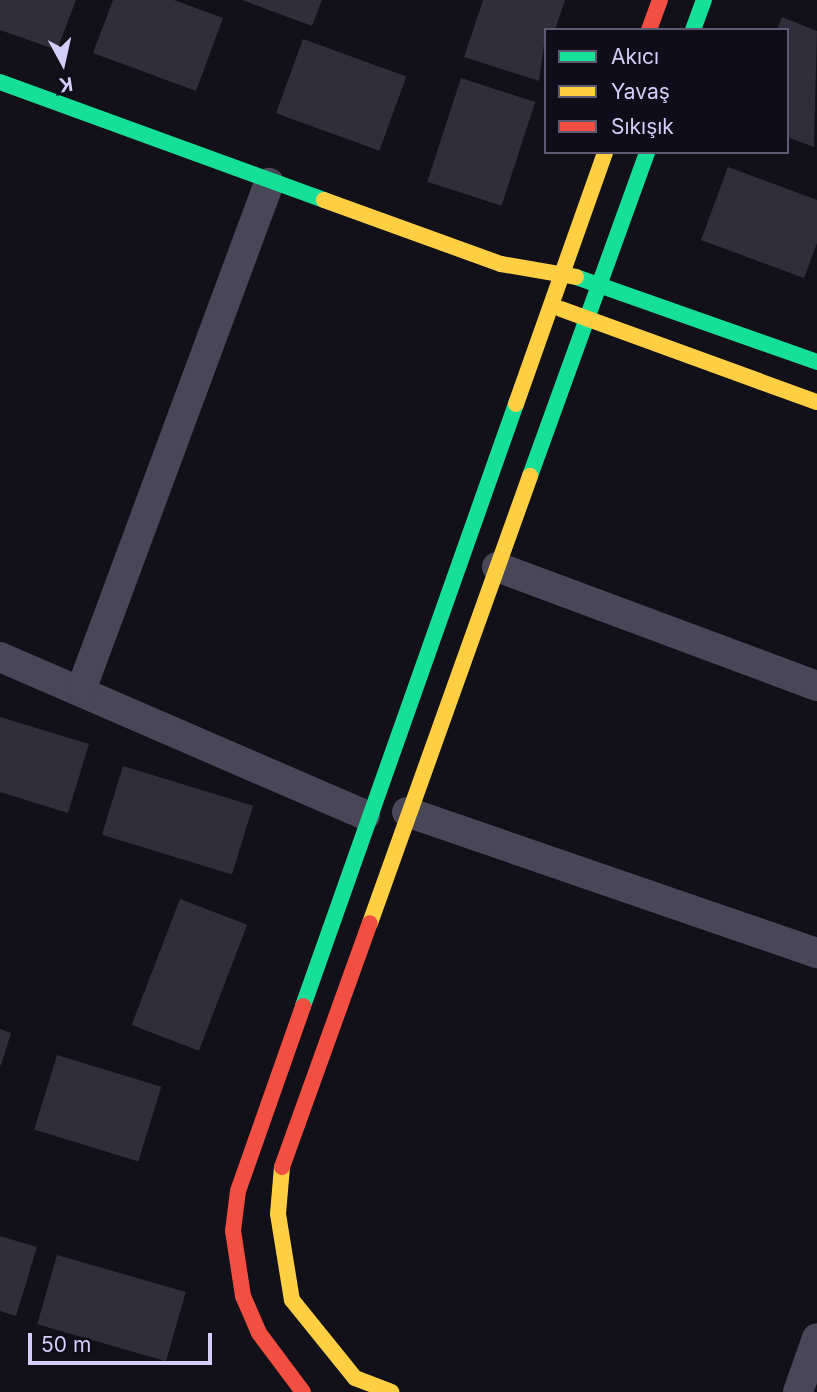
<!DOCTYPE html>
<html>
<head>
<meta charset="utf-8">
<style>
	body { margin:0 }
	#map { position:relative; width:817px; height:1392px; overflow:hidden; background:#121018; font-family:Inter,sans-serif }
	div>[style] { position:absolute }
	.building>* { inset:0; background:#302e3a; transform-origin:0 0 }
	.street>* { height:30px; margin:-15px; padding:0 15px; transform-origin:15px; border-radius:15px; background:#484657 }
	.fast>* { height:16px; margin:-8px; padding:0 8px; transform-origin:8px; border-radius:8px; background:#16e098 }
	.slow>* { height:16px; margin:-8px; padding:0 8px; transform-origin:8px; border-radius:8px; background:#ffcf43 }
	.jam>* { height:16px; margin:-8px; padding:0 8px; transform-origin:8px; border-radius:8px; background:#f24e42 }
	span { translate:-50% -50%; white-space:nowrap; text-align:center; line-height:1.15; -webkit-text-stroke:6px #100d1b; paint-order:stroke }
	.legend { position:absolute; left:544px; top:28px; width:245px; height:126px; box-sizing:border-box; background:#100d1b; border:2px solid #5e5a74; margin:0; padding:9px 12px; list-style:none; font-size:21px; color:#d3cdf9 }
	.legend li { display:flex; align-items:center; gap:14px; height:35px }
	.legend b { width:35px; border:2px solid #5e5a74 }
	.north { position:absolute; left:28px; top:28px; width:70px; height:70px; -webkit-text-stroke:5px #100d1b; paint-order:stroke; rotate:172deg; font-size:19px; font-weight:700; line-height:28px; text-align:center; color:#d3cdf9 }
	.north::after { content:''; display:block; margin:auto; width:24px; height:32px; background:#d3cdf9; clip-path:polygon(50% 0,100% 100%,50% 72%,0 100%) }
	.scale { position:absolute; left:28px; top:1333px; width:184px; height:32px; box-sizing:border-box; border:4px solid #d3cdf9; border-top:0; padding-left:9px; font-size:21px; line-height:24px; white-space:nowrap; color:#d3cdf9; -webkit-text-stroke:5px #100d1b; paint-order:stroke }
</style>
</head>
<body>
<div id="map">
	<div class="building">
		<div style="clip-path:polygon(0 0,76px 0,57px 50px,0 30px)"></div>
		<div style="clip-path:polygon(113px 0,174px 0,223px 18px,196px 91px,93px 53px)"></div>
		<div style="clip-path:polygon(242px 0,322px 0,312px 26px)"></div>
		<div style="clip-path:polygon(483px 0,565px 0,555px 30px,546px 30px,539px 81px,464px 57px)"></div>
		<div style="clip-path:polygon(782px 17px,817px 31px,814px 147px,787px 137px,787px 30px,777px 30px)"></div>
		<div style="left:303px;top:39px;width:110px;height:79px;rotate:20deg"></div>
		<div style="left:461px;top:78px;width:78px;height:109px;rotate:18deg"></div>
		<div style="clip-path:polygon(728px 167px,817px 200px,817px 243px,804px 278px,701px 240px)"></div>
		<div style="clip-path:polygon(0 717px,89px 744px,68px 813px,0 792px)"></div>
		<div style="left:123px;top:766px;width:136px;height:72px;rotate:17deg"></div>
		<div style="left:180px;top:899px;width:72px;height:135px;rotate:21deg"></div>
		<div style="clip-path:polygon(0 1029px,11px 1033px,1px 1065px,0 1065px)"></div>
		<div style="left:57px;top:1055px;width:109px;height:78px;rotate:17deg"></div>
		<div style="clip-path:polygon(0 1236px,37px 1247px,16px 1316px,0 1311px)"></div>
		<div style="left:57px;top:1255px;width:134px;height:72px;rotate:16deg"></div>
	</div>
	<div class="street">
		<div style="left:497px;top:567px;width:341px;rotate:20.4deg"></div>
		<div style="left:0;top:657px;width:398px;rotate:23.4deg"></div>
		<div style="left:81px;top:690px;width:541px;rotate:-69.65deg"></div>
		<div style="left:407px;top:812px;width:434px;rotate:19deg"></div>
		<div style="left:798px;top:1392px;width:57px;rotate:-70.6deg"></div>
	</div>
	<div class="fast">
		<div style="left:693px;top:30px;width:32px;rotate:-70deg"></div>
		<div style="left:0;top:82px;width:345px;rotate:20deg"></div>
		<div style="left:576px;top:277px;width:256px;rotate:19.4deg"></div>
		<div style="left:530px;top:476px;width:344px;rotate:-70.1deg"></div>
		<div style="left:303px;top:1006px;width:639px;rotate:-70.52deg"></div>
	</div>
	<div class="slow">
		<div style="left:324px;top:200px;width:188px;rotate:19.9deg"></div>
		<div style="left:501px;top:264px;width:76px;rotate:9.8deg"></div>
		<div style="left:561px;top:309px;width:272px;rotate:20deg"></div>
		<div style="left:516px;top:404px;width:267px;rotate:-70.5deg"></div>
		<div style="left:370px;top:923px;width:475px;rotate:-70.3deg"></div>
		<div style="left:282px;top:1167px;width:47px;rotate:94.9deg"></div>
		<div style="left:278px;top:1214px;width:87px;rotate:80.8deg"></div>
		<div style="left:292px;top:1300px;width:100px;rotate:51.1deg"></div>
		<div style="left:355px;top:1378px;width:39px;rotate:21deg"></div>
	</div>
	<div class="jam">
		<div style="left:649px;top:30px;width:32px;rotate:-70deg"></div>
		<div style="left:282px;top:1167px;width:259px;rotate:-70.2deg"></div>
		<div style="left:303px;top:1392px;width:74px;rotate:-126.7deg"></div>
		<div style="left:259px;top:1333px;width:40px;rotate:-113.4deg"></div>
		<div style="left:243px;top:1296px;width:66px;rotate:-98.7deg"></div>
		<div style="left:233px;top:1231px;width:40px;rotate:-82.9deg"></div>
		<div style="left:238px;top:1191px;width:196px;rotate:-70.6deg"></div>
	</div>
	<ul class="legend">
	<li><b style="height:9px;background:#16e098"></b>Akıcı</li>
	<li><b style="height:9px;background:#ffcf43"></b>Yavaş</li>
	<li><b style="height:9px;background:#f24e42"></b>Sıkışık</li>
	</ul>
	<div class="north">K</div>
	<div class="scale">50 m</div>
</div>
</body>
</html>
